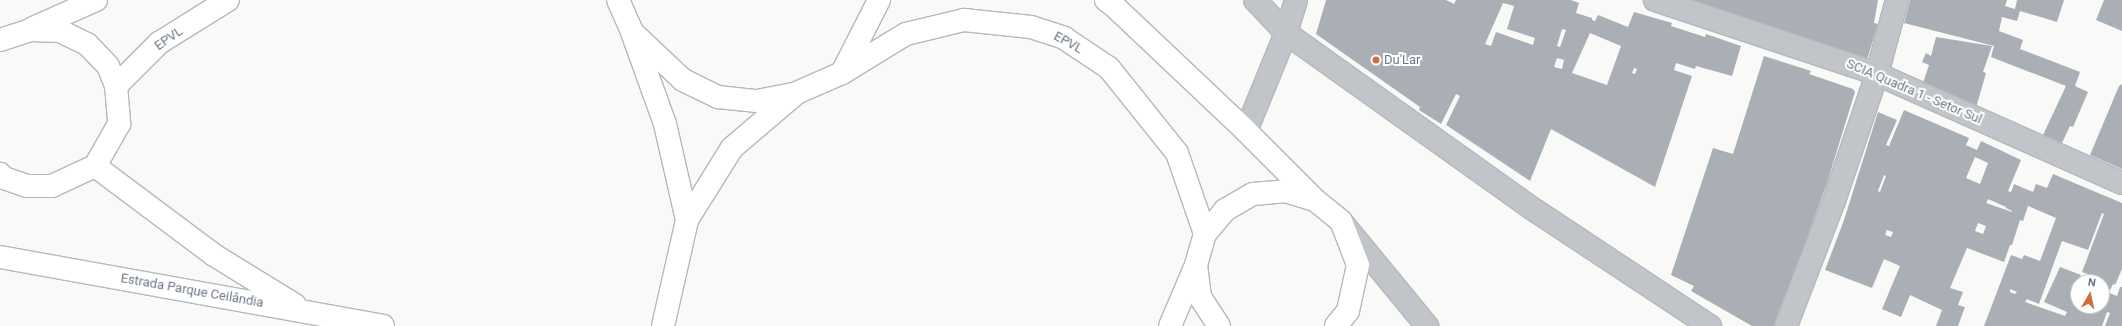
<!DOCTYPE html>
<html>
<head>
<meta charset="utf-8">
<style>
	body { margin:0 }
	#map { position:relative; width:2122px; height:326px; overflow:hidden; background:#f9f9f7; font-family:Roboto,sans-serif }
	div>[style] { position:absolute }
	.building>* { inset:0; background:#a9afb5 }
	.roads { filter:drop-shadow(1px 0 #b5b8bc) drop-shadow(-1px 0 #b5b8bc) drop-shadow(0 1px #b5b8bc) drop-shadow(0 -1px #b5b8bc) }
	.minor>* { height:22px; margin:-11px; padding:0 11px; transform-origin:11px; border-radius:11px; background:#c1c4c8 }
	.tertiary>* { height:22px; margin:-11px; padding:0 11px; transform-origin:11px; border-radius:11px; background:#c1c4c8 }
	.primary>* { height:22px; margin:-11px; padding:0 11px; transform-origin:11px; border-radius:11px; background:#fff }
	.motorway>* { height:22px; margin:-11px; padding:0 11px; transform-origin:11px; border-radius:11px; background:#fff }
	.dots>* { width:11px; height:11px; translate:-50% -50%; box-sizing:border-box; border:2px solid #fff; border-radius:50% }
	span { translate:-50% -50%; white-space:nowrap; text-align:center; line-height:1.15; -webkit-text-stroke:4px #fff; paint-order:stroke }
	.street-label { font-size:13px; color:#6c7784 }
	.poi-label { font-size:13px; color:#6c7784 }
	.left { translate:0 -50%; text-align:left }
	.north { position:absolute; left:2070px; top:274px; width:40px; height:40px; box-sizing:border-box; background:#fff; border:1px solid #c4c9ce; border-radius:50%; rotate:9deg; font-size:11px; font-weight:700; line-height:16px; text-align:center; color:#6c7784 }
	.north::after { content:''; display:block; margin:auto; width:14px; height:18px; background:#ce6d42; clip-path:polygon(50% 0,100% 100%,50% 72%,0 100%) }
</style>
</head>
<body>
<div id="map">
	<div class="building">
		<div style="clip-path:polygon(evenodd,1326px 0,1446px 0,1454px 4px,1456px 0,1571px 0,1579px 3px,1576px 13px,1592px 18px,1592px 20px,1595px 21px,1598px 15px,1628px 27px,1634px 12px,1672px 23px,1671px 26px,1705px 37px,1706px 34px,1741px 46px,1732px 76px,1696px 66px,1695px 69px,1676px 63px,1674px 70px,1692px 76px,1655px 187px,1551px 129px,1530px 181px,1446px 125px,1460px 96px,1456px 94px,1441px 124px,1419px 110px,1420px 107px,1316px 34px,1326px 0,1503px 3px,1514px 6px,1507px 29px,1535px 38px,1533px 45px,1496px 32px,1491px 46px,1485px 44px,1503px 3px,1326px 0,1562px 29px,1566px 30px,1560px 47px,1557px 46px,1562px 29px,1326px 0,1590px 33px,1621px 46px,1607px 85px,1572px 73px,1590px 33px,1326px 0,1557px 58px,1564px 60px,1562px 69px,1554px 67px,1557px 58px,1326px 0,1634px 68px,1637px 69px,1635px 74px,1632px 73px,1634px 68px)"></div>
		<div style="clip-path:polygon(1686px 0,1878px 0,1874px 23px,1878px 24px,1866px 63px)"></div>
		<div style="clip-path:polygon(1910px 0,2007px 0,2005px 6px,2015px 9px,2017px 0,2064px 0,2057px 22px,2020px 11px,2017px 21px,2002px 17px,1999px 31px,2023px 40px,2020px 49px,2080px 72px,2075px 86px,2088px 92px,2073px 127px,2070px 126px,2062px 143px,2043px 135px,2066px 86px,1991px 57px,1994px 46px,1904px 23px)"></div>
		<div style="clip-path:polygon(2104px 0,2122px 0,2122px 31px,2096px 20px)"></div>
		<div style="clip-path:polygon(1936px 37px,1992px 46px,1983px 72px,1986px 73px,1976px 108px,1922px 86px,1929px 65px,1922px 62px,1926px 53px,1931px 56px)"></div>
		<div style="clip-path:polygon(1764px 56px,1811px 71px,1809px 74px,1853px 89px,1855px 92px,1827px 183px,1777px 321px,1775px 326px,1752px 326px,1691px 291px,1694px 286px,1671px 275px,1713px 148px,1733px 154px)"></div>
		<div style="clip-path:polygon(2122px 84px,2122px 169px,2090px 155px,2119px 86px)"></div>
		<div style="clip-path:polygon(evenodd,1904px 110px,1969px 138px,1966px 145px,1977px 150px,1981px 141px,2021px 160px,2008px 191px,2011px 192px,2014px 184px,2033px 192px,2036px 184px,2047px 188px,2053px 174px,2122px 203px,2122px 269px,2115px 285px,2113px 284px,2110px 290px,2102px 287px,2102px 282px,2095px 282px,2097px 277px,2082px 272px,2104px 214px,2102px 213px,2088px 250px,2062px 241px,2039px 304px,2027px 299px,2025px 302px,2065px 316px,2067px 312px,2044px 302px,2060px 267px,2081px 275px,2078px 282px,2078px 306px,2102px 306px,2102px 290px,2117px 296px,2120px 287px,2122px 287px,2122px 326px,2105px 326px,2110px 313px,2107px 312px,2102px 326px,1984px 326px,2011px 255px,2022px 259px,2024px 255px,2040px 261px,2056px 218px,2028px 206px,2023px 221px,2020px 220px,2012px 245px,2010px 245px,2004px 262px,1967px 248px,1950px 288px,1963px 292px,1958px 305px,1965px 307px,1958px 326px,1936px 326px,1942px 310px,1910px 295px,1901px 317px,1882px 309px,1900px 266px,1884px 259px,1872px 288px,1825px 270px,1844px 220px,1878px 112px,1897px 120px,1886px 145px,1889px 146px,1904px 110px,1975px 157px,1988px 163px,1980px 184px,1966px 178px,1975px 157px,1904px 110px,1884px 175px,1886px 176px,1880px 192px,1878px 191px,1884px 175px,1904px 110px,1988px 199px,2006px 207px,2006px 208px,2012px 211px,2012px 212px,1986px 203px,1988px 199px,1904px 110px,1978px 223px,1986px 226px,1983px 234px,1975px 231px,1978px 223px,1904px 110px,1887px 230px,1893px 232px,1891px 237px,1885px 235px,1887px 230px,1904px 110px,2010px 289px,2017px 292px,2015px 294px,2010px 292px,2010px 289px)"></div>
	</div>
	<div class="roads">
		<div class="minor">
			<div style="left:1255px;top:0;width:45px;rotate:46.8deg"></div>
			<div style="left:1286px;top:33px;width:307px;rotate:35.5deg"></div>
			<div style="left:1536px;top:211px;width:209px;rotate:33.5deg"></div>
			<div style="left:1655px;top:0;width:234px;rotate:18.4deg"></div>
			<div style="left:1877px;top:74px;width:268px;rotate:24deg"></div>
			<div style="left:1246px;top:131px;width:106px;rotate:-67.8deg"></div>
			<div style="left:1286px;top:33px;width:34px;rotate:-73deg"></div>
			<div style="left:1786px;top:326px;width:134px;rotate:-69deg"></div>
			<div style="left:1834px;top:201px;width:134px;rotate:-71.3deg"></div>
			<div style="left:1877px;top:74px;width:77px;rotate:-74.9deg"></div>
		</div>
		<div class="tertiary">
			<div style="left:1344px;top:225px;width:131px;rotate:50.6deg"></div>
		</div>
		<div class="primary">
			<div style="left:618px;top:0;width:35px;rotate:66deg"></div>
			<div style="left:632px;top:32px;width:70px;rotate:43.3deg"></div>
			<div style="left:683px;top:80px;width:39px;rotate:26deg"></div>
			<div style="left:718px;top:97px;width:39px;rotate:6deg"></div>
			<div style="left:757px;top:101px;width:38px;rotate:-11deg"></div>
			<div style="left:794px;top:94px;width:52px;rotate:-23.6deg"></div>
			<div style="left:842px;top:73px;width:82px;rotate:-63.1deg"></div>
			<div style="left:1106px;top:0;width:10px;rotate:37deg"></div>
			<div style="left:1114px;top:6px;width:182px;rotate:43.4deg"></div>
			<div style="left:1246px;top:131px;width:95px;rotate:45deg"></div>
			<div style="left:33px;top:28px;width:69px;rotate:-24deg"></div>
			<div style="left:633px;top:35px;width:95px;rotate:70.2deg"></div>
			<div style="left:665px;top:124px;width:98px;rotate:77.1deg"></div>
			<div style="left:0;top:40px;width:32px;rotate:-18deg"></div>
			<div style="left:30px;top:30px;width:30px;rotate:2deg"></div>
			<div style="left:60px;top:31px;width:30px;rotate:26deg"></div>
			<div style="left:87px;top:44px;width:30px;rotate:46deg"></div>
			<div style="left:108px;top:66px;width:22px;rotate:68deg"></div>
			<div style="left:116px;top:86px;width:38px;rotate:85deg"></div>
			<div style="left:119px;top:124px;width:48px;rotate:119.7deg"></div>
			<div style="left:95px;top:166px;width:47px;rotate:155.1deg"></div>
			<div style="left:52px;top:186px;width:25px;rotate:180deg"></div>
			<div style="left:27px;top:186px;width:24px;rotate:-161deg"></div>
			<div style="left:4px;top:178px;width:6px;rotate:-135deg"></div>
			<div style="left:842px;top:73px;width:75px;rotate:-31.4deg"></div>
			<div style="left:906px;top:34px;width:60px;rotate:-13.6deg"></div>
			<div style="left:964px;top:20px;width:67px;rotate:6deg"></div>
			<div style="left:1031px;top:27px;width:35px;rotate:18deg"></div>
			<div style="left:1064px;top:38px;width:54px;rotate:33.7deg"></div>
			<div style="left:1109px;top:68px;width:109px;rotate:51.3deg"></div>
			<div style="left:1177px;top:153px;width:86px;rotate:70.9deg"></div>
			<div style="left:116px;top:86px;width:61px;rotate:-45deg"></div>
			<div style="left:159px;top:43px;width:81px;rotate:-31.9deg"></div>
			<div style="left:663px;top:326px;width:109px;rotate:-77.2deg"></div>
			<div style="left:687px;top:220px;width:85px;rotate:-58deg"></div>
			<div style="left:732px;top:148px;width:82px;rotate:-40.5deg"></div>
			<div style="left:1219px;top:326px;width:35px;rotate:-123deg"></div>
			<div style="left:1200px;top:297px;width:32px;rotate:-97deg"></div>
			<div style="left:1196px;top:265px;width:32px;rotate:-74deg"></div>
			<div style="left:1205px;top:234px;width:31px;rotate:-50deg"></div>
			<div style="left:1225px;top:210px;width:32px;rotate:-30deg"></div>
			<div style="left:1253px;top:194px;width:32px;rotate:-5deg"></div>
			<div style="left:1285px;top:191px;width:31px;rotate:17deg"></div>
			<div style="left:1315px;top:200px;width:33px;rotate:39deg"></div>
			<div style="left:1341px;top:221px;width:47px;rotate:68.9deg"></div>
			<div style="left:1358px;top:265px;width:47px;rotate:102.3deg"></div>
			<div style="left:1348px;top:311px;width:19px;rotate:129deg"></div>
		</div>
		<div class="motorway">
			<div style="left:95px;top:166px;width:149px;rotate:36.8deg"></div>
			<div style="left:214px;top:255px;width:95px;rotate:31.7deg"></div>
			<div style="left:0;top:257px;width:389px;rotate:10.2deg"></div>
			<div style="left:1170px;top:326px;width:66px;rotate:-66.9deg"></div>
		</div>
	</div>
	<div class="dots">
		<div style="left:1376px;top:60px;background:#ce6d42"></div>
	</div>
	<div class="street-label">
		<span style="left:169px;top:39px;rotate:-35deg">EPVL</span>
		<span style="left:1068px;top:43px;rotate:29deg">EPVL</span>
		<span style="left:1914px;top:92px;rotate:23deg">SCIA Quadra 1 - Setor Sul</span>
		<span style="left:192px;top:291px;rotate:10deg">Estrada Parque Ceilândia</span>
	</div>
	<div class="poi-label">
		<span class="left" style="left:1384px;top:60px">Du'Lar</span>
	</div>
	<div class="north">N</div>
</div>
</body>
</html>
